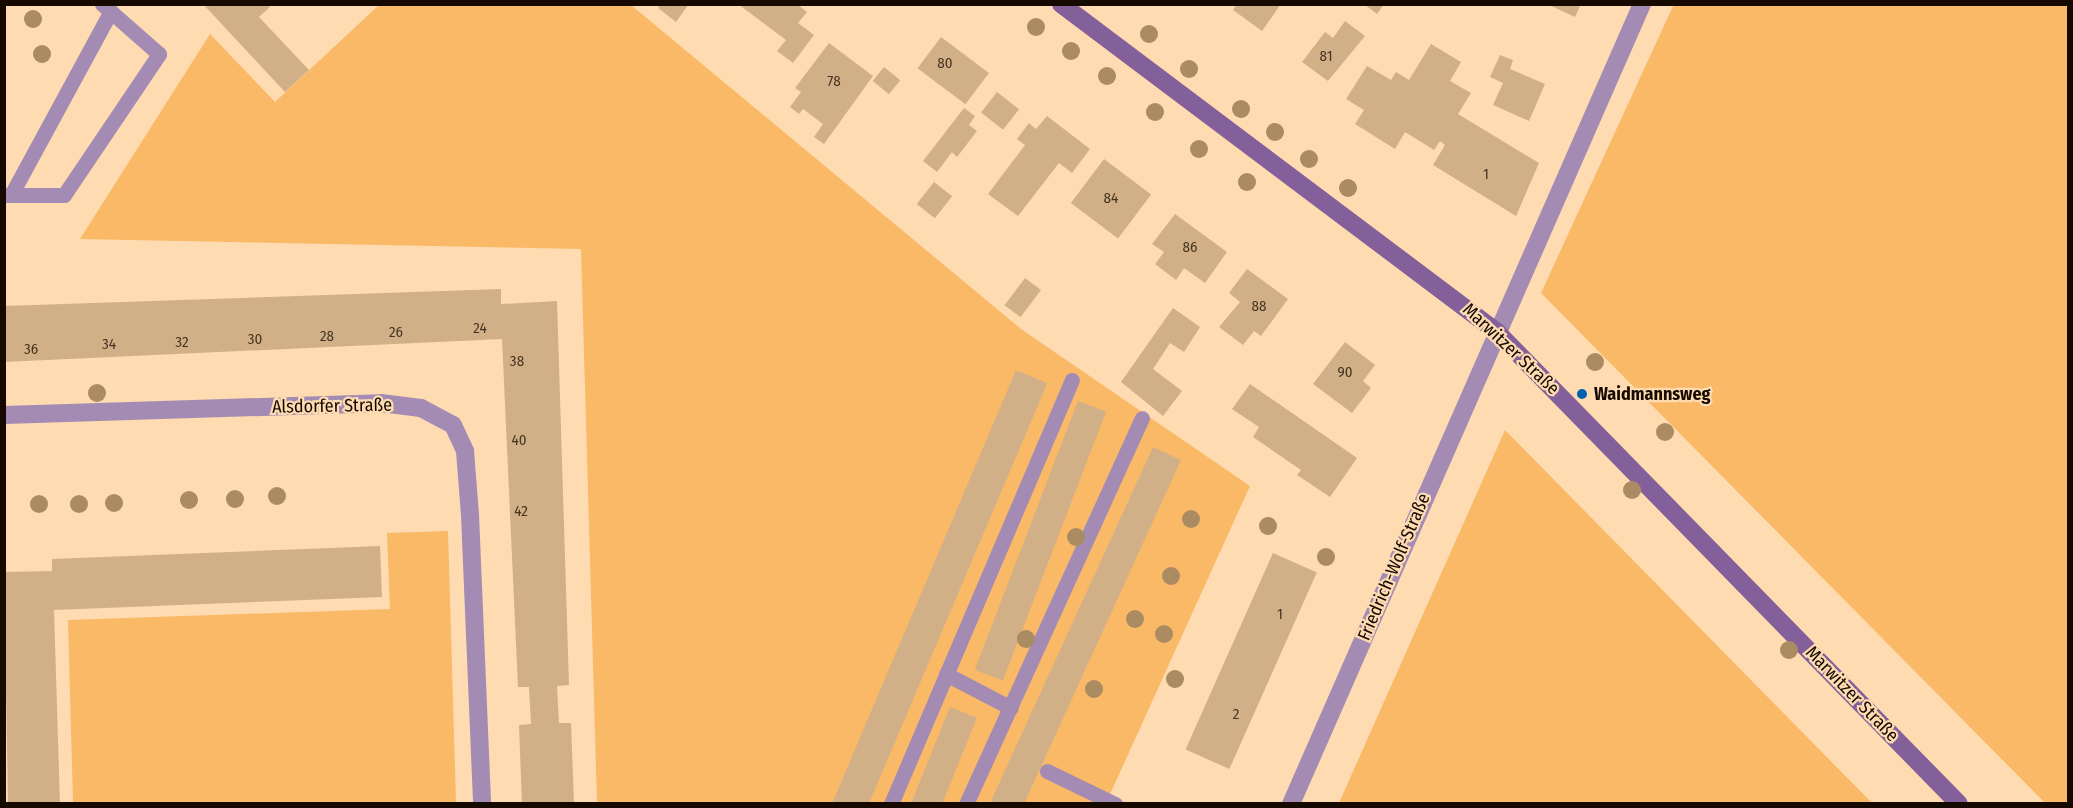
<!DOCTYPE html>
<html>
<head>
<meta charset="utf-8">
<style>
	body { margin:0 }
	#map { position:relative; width:2073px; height:808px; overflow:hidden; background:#fedbb1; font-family:"Fira Sans Condensed",sans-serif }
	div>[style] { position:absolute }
	.green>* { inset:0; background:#f9b967 }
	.building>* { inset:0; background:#d2b087; transform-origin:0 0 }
	.lane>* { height:15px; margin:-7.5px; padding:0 7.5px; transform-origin:7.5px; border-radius:7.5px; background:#a38bb3 }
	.street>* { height:18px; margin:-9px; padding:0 9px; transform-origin:9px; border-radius:9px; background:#a38bb3 }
	.secondary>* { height:18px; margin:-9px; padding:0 9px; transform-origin:9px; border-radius:9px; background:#84609a }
	.trees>* { width:18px; height:18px; margin:-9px; border-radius:50%; background:#ab8b62 }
	.dots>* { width:16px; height:16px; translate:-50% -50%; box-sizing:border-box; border:3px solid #fedbb1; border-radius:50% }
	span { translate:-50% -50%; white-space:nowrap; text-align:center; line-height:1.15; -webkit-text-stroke:4.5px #fedbb1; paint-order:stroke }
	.number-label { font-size:15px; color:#453422 }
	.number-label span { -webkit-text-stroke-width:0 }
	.street-label { font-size:18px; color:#160a00 }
	.poi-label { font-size:18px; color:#160a00; font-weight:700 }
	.left { translate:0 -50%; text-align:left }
	.frame { position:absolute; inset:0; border:6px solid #160a00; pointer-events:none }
</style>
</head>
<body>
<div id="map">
	<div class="green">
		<div style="clip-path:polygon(1674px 4px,2068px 5px,2068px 803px,2045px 803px,1541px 293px)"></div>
		<div style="clip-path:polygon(379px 5px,631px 5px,1021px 329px,1250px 486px,1106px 803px,597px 803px,581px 249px,80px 239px,210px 34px,275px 102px)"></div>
		<div style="clip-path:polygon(1505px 430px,1872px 803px,1339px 803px)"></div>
		<div style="clip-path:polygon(448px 531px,456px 803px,73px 803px,68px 620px,390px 609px,387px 533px)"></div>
	</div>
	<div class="building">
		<div style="clip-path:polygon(203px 4px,267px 4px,270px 7px,259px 17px,309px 70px,285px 92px)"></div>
		<div style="clip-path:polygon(660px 4px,689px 4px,676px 22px,658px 8px)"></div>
		<div style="clip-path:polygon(738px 4px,797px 4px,807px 12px,798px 23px,814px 35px,793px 63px,777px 51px,786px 40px)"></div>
		<div style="clip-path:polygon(1237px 4px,1281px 4px,1262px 31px,1233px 10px)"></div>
		<div style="clip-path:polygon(1364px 4px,1384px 4px,1377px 14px)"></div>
		<div style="clip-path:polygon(1547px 4px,1581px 4px,1575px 17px)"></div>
		<div style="clip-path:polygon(1345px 21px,1365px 36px,1328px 81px,1302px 62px,1325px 32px,1333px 38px)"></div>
		<div style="left:941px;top:37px;width:60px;height:39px;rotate:37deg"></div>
		<div style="clip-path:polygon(829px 43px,873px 76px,824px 144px,814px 137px,823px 124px,803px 109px,799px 114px,790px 107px,801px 92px,795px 88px)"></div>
		<div style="clip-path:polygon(1431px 44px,1461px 62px,1450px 81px,1471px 93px,1458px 114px,1539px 163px,1516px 216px,1433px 165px,1445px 145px,1440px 141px,1434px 150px,1405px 132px,1395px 149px,1355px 124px,1364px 110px,1346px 99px,1367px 66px,1391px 80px,1396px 72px,1409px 80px)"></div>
		<div style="clip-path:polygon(1500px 55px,1513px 60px,1510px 69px,1545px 84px,1529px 121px,1493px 105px,1503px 83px,1490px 77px)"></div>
		<div style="left:884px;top:67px;width:21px;height:18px;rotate:39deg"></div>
		<div style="left:997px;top:92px;width:28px;height:26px;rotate:38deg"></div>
		<div style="clip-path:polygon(964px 108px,975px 116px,969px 125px,977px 131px,957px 157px,952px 152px,937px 172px,923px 161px)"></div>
		<div style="clip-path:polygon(1047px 116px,1090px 149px,1072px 173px,1059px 163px,1018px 216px,988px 194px,1025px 145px,1017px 139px,1029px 123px,1036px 129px)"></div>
		<div style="left:1104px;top:159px;width:59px;height:55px;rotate:37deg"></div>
		<div style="left:934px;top:182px;width:23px;height:28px;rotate:38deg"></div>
		<div style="clip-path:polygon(1175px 214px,1227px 252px,1205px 283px,1184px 268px,1176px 280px,1155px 264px,1164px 252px,1152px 244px)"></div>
		<div style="clip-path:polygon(1247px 269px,1288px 299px,1261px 336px,1254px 331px,1243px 345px,1219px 327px,1240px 302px,1229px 293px)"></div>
		<div style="left:1025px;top:278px;width:20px;height:34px;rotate:37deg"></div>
		<div style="clip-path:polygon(501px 289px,501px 304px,557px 301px,569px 685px,557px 686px,559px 723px,571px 723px,574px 804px,522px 804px,519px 725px,531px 724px,529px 687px,518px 687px,502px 339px,4px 362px,4px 306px)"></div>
		<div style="clip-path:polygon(1173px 308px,1200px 327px,1184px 352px,1170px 343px,1153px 369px,1182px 391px,1163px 416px,1121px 382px)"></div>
		<div style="clip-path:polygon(1345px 342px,1375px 365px,1363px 381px,1371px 388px,1352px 413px,1313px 384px)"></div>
		<div style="left:1016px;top:370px;width:34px;height:473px;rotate:23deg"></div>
		<div style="clip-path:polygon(1250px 384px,1357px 458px,1330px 497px,1297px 475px,1301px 470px,1253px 437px,1259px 427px,1232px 409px)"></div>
		<div style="left:1078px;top:401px;width:30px;height:288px;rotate:21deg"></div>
		<div style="clip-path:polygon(1153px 447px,1181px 460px,1024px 804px,997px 804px,991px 801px)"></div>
		<div style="clip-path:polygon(380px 546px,382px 597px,54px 610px,60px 804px,8px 804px,4px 572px,52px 571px,52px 559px)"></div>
		<div style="left:1273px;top:553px;width:48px;height:215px;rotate:24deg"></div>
		<div style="left:950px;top:707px;width:29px;height:105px;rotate:22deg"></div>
	</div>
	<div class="lane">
		<div style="left:4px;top:195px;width:60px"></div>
		<div style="left:64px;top:195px;width:170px;rotate:-56deg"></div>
		<div style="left:159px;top:54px;width:76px;rotate:-138.7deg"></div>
		<div style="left:11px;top:195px;width:209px;rotate:-61.5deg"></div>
		<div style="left:946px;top:674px;width:73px;rotate:27.6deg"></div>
		<div style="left:1047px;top:771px;width:76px;rotate:25.9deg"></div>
		<div style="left:891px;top:804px;width:461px;rotate:-66.9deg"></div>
		<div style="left:966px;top:804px;width:424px;rotate:-65.5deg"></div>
	</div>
	<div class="street">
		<div style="left:4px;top:415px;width:377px;rotate:-1.8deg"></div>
		<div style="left:381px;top:403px;width:40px;rotate:7.1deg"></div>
		<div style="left:421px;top:408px;width:36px;rotate:28deg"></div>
		<div style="left:453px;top:425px;width:29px;rotate:65deg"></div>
		<div style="left:465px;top:451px;width:64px;rotate:85.5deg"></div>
		<div style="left:470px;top:515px;width:289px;rotate:87.6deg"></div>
		<div style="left:1291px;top:804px;width:874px;rotate:-66.31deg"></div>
	</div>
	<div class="secondary">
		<div style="left:1061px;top:4px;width:546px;rotate:36.95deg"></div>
		<div style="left:1497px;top:332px;width:660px;rotate:45.61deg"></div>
	</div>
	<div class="trees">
		<div style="left:33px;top:19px"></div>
		<div style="left:1036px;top:27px"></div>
		<div style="left:1149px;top:34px"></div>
		<div style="left:1071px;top:51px"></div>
		<div style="left:42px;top:54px"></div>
		<div style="left:1189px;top:69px"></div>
		<div style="left:1107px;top:76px"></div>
		<div style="left:1241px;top:109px"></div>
		<div style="left:1155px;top:112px"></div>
		<div style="left:1275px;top:132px"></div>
		<div style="left:1199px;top:149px"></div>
		<div style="left:1309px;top:159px"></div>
		<div style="left:1247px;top:182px"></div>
		<div style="left:1348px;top:188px"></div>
		<div style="left:1595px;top:362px"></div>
		<div style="left:97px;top:393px"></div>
		<div style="left:1665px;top:432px"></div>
		<div style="left:1632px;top:490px"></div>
		<div style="left:277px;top:496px"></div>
		<div style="left:235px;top:499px"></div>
		<div style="left:189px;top:500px"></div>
		<div style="left:114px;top:503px"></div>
		<div style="left:39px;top:504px"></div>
		<div style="left:79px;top:504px"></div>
		<div style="left:1191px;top:519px"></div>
		<div style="left:1268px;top:526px"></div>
		<div style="left:1076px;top:537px"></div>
		<div style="left:1326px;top:557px"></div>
		<div style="left:1171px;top:576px"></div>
		<div style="left:1135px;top:619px"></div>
		<div style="left:1164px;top:634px"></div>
		<div style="left:1026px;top:639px"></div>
		<div style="left:1789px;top:650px"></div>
		<div style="left:1175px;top:679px"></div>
		<div style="left:1094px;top:689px"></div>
	</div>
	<div class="dots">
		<div style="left:1582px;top:394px;background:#0261ae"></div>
	</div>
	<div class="number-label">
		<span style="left:1326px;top:57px">81</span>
		<span style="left:945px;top:64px">80</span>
		<span style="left:834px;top:82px">78</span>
		<span style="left:1486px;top:175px">1</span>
		<span style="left:1111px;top:199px">84</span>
		<span style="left:1190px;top:248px">86</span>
		<span style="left:1259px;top:307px">88</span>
		<span style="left:480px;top:329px">24</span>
		<span style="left:396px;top:333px">26</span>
		<span style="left:327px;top:337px">28</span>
		<span style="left:255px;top:340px">30</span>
		<span style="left:182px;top:343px">32</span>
		<span style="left:109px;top:345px">34</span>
		<span style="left:31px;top:350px">36</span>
		<span style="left:517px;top:362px">38</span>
		<span style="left:1345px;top:373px">90</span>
		<span style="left:519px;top:441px">40</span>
		<span style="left:521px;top:512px">42</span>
		<span style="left:1280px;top:615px">1</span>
		<span style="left:1236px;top:715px">2</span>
	</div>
	<div class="street-label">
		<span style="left:1511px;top:349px;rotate:43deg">Marwitzer Straße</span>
		<span style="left:332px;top:406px;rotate:-1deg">Alsdorfer Straße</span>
		<span style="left:1394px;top:567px;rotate:-67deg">Friedrich-Wolf-Straße</span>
		<span style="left:1852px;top:694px;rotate:46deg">Marwitzer Straße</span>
	</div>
	<div class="poi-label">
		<span class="left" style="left:1594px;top:394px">Waidmannsweg</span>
	</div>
	<div class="frame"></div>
</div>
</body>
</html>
